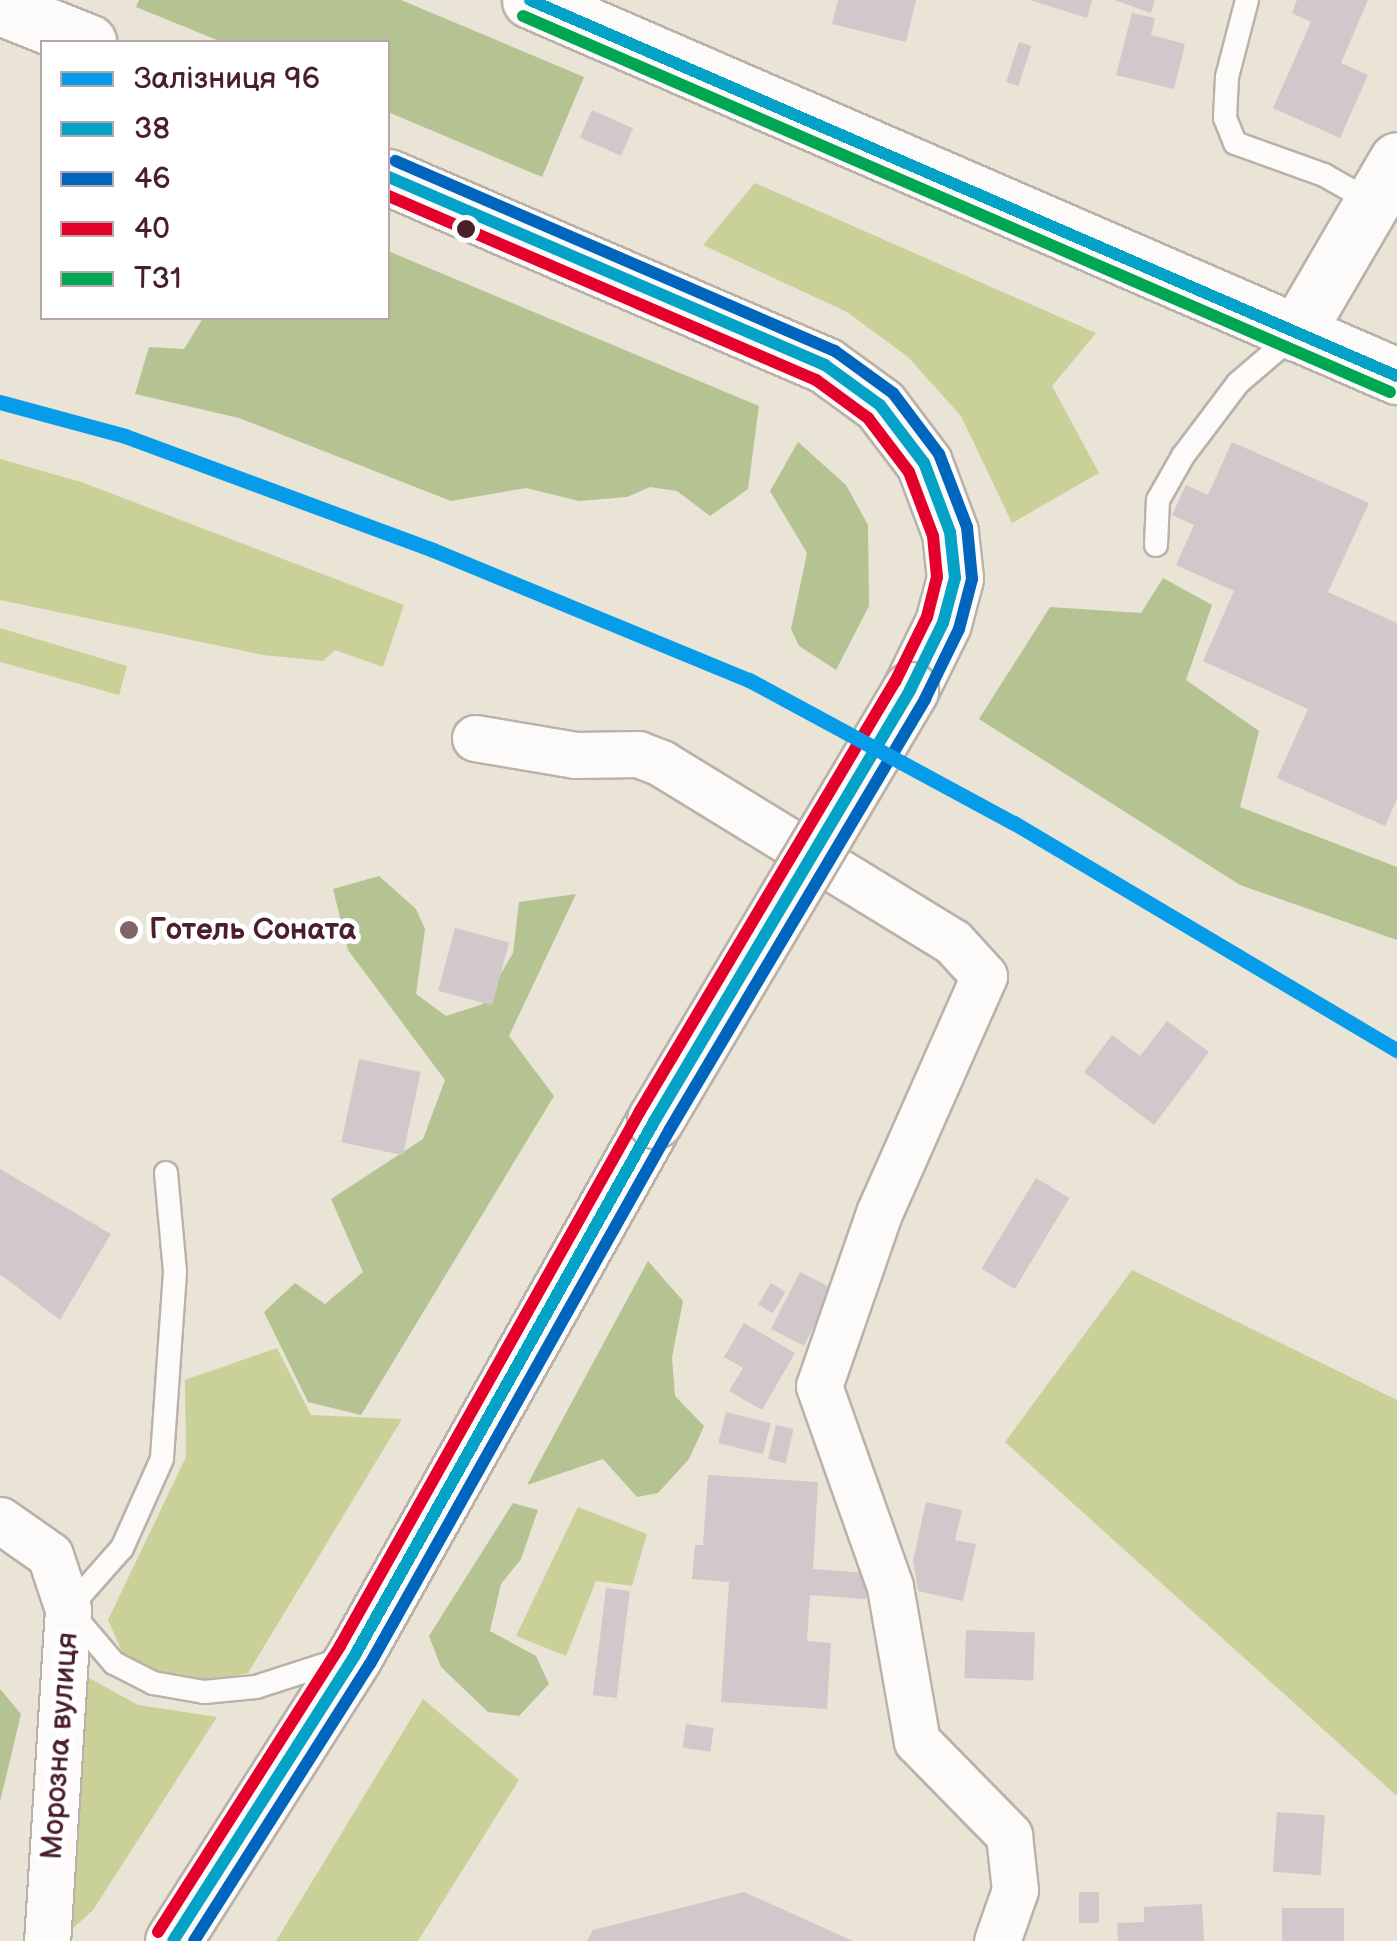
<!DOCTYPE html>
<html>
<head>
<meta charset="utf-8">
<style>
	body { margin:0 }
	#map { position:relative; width:1397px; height:1941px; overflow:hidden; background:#e9e4d5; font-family:"Balsamiq Sans",sans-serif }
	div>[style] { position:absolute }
	.green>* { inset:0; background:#c9d198 }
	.forest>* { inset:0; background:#b5c392 }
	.building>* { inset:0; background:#d1c8cc; transform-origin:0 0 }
	.roads { filter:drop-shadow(2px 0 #bab2aa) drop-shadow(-2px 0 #bab2aa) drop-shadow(0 2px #bab2aa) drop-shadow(0 -2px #bab2aa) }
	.service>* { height:22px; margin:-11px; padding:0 11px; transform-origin:11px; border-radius:11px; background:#fcfbf9 }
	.minor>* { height:45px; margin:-22.5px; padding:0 22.5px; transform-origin:22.5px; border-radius:22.5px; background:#fcfbf9 }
	.tertiary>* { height:55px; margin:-27.5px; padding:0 27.5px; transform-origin:27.5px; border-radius:27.5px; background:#fcfbf9 }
	.secondary>* { height:55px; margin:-27.5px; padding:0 27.5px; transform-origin:27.5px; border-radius:27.5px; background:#fcfbf9 }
	.primary>* { height:55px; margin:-27.5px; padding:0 27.5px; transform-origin:27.5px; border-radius:27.5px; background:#fcfbf9 }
	.bridges { filter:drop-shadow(2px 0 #bab2aa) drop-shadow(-2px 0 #bab2aa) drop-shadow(0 2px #bab2aa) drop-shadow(0 -2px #bab2aa) }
	.secondary-bridge>* { height:55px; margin:-27.5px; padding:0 27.5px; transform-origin:27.5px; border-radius:27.5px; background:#fcfbf9 }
	.bus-1>* { height:12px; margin:-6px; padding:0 6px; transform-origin:6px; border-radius:6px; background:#04a2c6 }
	.bus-2>* { height:12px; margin:-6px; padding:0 6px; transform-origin:6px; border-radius:6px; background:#0065bd }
	.bus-3>* { height:12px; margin:-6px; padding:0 6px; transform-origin:6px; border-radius:6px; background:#e4002b }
	.bus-4>* { height:12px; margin:-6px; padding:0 6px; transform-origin:6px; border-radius:6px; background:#00a651 }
	.rail-1>* { height:15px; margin:-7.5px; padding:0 7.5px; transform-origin:7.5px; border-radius:7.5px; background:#079cea }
	.dots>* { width:28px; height:28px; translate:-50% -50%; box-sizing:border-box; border:5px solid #fff; border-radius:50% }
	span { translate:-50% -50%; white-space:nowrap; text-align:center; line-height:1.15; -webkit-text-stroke:10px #fff; paint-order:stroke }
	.poi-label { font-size:30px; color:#4a1f2b; font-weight:700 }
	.left { translate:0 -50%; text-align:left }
	.street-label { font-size:30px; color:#4a1f2b }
	.legend { position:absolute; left:40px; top:40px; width:350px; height:280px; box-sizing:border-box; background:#fff; border:2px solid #b7a5aa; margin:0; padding:12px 18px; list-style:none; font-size:30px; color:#4a1f2b }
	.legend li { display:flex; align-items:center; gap:20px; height:50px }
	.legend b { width:50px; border:2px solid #b7a5aa }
</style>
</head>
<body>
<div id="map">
	<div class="green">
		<div style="clip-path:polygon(755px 183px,1096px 333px,1052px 386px,1099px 473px,1012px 523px,961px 416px,908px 357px,847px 312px,703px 245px)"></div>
		<div style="clip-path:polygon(0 459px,81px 482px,404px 605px,383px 667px,335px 650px,323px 661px,263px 655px,0 600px)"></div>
		<div style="clip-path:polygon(0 628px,127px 666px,119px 695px,0 662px)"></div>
		<div style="clip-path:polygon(1132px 1270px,1397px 1400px,1397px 1796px,1005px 1442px)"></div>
		<div style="clip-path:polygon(277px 1348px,311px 1415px,402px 1419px,248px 1673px,203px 1682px,155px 1672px,123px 1654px,108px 1620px,186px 1457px,185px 1380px)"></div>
		<div style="clip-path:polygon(578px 1507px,647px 1534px,632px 1586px,596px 1581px,566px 1656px,516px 1636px)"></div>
		<div style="clip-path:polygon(80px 1673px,138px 1705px,217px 1717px,93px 1910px,72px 1929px)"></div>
		<div style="clip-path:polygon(423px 1699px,519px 1780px,418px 1941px,276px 1941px)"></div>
	</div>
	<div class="forest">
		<div style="clip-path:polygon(139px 0,401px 0,584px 77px,542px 177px,388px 112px,388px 42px,222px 42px,136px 7px)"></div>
		<div style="clip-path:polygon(388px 251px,759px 406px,748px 489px,710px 516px,677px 491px,650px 487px,627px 497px,579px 501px,526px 488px,451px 501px,239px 418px,135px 394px,149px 347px,184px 349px,203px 318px,388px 318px)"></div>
		<div style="clip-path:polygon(798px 442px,846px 485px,868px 525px,869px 606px,836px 670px,799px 646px,791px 629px,807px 553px,770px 491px)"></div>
		<div style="clip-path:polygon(1163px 578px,1212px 605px,1186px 680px,1259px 731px,1240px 807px,1397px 867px,1397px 940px,1240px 885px,979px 719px,1050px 607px,1141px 613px)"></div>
		<div style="clip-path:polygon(379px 876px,416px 909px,425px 929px,416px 994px,446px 1016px,483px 1004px,513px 953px,519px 902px,576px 894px,509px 1036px,554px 1096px,361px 1415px,308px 1402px,264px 1312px,295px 1283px,325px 1304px,363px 1272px,331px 1199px,423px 1139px,445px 1080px,348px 950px,333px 889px)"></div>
		<div style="clip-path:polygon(648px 1261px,683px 1301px,672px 1357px,675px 1396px,704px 1426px,689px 1459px,658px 1493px,637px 1497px,603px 1459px,527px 1485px)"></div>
		<div style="clip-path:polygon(513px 1503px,538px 1510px,521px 1559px,501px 1584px,490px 1631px,536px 1656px,549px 1684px,519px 1716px,488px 1712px,441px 1667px,429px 1636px)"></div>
		<div style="clip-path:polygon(0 1689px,21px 1714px,0 1802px)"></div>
	</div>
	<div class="building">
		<div style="clip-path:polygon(838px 0,916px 0,906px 42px,832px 24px)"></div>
		<div style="clip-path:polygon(1030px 0,1092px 0,1087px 18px)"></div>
		<div style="clip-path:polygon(1114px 0,1155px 0,1151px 13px)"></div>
		<div style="clip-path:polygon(1297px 0,1368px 0,1341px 63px,1368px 75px,1340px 138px,1273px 108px,1311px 22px,1292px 13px)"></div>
		<div style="clip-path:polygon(1132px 13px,1155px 18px,1151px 35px,1185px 44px,1174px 89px,1116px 75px)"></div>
		<div style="left:1019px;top:42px;width:13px;height:42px;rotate:18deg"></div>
		<div style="left:592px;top:110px;width:45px;height:30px;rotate:24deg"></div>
		<div style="clip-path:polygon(1232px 442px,1369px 503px,1328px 592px,1397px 623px,1397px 799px,1385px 826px,1277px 778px,1308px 709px,1203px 661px,1234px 591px,1176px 565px,1194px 525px,1172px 515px,1186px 485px,1208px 495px)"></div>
		<div style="left:455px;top:928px;width:56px;height:65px;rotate:15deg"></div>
		<div style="clip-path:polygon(1167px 1021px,1209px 1052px,1154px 1125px,1084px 1072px,1112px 1035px,1140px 1056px)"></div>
		<div style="left:359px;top:1059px;width:63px;height:85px;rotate:12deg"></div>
		<div style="clip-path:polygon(0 1169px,111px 1234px,60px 1320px,0 1274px)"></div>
		<div style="left:1036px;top:1178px;width:39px;height:106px;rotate:31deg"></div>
		<div style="left:800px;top:1272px;width:37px;height:64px;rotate:27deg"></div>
		<div style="left:771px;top:1283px;width:17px;height:25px;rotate:31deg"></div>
		<div style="clip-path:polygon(744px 1323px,795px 1353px,762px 1410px,729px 1391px,743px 1368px,724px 1357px)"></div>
		<div style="left:726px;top:1412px;width:46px;height:32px;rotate:14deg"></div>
		<div style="left:776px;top:1425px;width:18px;height:35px;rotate:13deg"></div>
		<div style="clip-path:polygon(708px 1475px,818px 1482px,813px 1569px,868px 1573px,866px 1599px,810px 1595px,807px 1641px,831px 1643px,827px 1709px,721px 1702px,729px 1582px,692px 1579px,695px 1545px,703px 1545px)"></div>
		<div style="clip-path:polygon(926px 1502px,962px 1510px,955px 1540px,976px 1544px,963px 1601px,918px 1591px,913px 1561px)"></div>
		<div style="left:606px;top:1588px;width:24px;height:108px;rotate:7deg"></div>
		<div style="left:966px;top:1630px;width:69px;height:48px;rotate:2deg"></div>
		<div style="left:686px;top:1724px;width:28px;height:24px;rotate:8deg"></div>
		<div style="left:1277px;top:1812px;width:48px;height:60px;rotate:4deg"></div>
		<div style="clip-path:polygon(744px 1892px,853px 1941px,587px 1941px,593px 1930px)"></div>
		<div style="left:1079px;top:1892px;width:20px;height:31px"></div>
		<div style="clip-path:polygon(1202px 1904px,1204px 1941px,1118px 1941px,1117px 1923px,1144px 1922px,1144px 1907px)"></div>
		<div style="left:1344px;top:1908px;width:33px;height:62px;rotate:90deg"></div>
	</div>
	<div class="roads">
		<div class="service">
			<div style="left:1247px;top:0;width:80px;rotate:104.6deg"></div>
			<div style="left:1227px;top:77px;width:41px;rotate:92.8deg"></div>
			<div style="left:1225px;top:118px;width:27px;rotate:68deg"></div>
			<div style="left:1235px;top:143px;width:95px;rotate:19.8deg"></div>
			<div style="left:1324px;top:175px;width:53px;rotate:29.5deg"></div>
			<div style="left:1156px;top:545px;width:45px;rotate:-87.5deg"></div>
			<div style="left:1158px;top:500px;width:51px;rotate:-60.4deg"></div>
			<div style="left:1183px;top:456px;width:91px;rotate:-53deg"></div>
			<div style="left:1238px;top:383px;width:74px;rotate:-40.6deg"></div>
			<div style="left:166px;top:1173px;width:99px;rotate:84.8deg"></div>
			<div style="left:175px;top:1272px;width:187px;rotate:94deg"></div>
			<div style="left:162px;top:1459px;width:98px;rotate:114.2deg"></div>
			<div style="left:122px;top:1548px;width:81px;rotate:131.5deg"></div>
			<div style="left:68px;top:1609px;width:71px;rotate:49.6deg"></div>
			<div style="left:114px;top:1663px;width:44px;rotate:27.1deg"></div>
			<div style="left:153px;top:1683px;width:52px;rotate:10deg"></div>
			<div style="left:204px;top:1692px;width:52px;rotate:-5.5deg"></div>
			<div style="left:256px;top:1687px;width:90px;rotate:-18deg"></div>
		</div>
		<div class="minor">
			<div style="left:475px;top:738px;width:102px;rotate:9.6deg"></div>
			<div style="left:576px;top:755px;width:62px;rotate:-0.9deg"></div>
			<div style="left:638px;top:754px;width:25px;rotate:21deg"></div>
			<div style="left:661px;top:763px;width:342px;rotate:31.5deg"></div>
			<div style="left:953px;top:942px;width:46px;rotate:47.6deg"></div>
			<div style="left:984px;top:976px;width:259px;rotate:113.9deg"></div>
			<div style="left:879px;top:1213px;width:183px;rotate:109.1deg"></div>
			<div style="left:819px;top:1386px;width:213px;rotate:70.5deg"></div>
			<div style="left:890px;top:1587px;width:156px;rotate:80.1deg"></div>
			<div style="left:917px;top:1741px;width:132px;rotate:45.6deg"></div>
			<div style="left:1009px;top:1835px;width:55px;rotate:83.8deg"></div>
			<div style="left:1015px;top:1890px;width:54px;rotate:109.4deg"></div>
			<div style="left:0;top:1520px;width:61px;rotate:35deg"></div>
			<div style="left:50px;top:1555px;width:57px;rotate:71.6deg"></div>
			<div style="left:68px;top:1609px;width:333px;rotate:93.6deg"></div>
		</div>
		<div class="tertiary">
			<div style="left:1296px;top:333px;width:200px;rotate:-59.7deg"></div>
		</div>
		<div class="secondary">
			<div style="left:0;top:7px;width:95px;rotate:21.7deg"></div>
			<div style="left:388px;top:177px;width:476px;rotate:23.3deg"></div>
			<div style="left:825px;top:365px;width:68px;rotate:36deg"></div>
			<div style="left:880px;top:405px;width:73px;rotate:52.8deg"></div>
			<div style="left:924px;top:463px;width:74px;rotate:69.4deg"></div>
			<div style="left:950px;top:532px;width:46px;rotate:83.8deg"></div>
			<div style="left:955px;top:578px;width:47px;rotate:104.9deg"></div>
			<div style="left:943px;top:623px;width:75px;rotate:116.2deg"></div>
			<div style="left:173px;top:1941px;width:339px;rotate:-57.5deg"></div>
			<div style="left:355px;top:1655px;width:613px;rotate:-60.72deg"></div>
		</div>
		<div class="primary">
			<div style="left:530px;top:0;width:945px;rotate:23.45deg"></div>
		</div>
	</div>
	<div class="bridges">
		<div class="secondary-bridge">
			<div style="left:655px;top:1120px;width:500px;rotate:-59.3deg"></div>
		</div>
	</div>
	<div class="bus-1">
		<div style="left:530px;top:0;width:945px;rotate:23.45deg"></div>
		<div style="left:173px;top:1941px;width:339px;rotate:-57.5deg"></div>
		<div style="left:355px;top:1655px;width:613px;rotate:-60.72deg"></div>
		<div style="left:655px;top:1120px;width:500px;rotate:-59.3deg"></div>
		<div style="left:910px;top:690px;width:75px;rotate:-63.8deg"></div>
		<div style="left:943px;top:623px;width:47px;rotate:-75.1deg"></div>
		<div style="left:955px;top:578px;width:46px;rotate:-96.2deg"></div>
		<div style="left:950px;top:532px;width:74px;rotate:-110.6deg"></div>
		<div style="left:924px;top:463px;width:73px;rotate:-127.2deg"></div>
		<div style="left:880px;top:405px;width:68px;rotate:-144deg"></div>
		<div style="left:825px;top:365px;width:476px;rotate:-156.7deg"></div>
	</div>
	<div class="bus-2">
		<div style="left:194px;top:1941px;width:328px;rotate:-57.6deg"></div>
		<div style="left:370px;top:1664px;width:613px;rotate:-60.72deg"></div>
		<div style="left:670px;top:1129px;width:500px;rotate:-59.3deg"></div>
		<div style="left:925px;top:699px;width:78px;rotate:-64.1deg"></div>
		<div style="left:959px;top:629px;width:52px;rotate:-75.4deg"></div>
		<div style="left:972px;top:579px;width:52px;rotate:-95.5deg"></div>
		<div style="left:967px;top:527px;width:78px;rotate:-111deg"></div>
		<div style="left:939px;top:454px;width:76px;rotate:-127deg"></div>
		<div style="left:893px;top:393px;width:72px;rotate:-144.1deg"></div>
		<div style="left:835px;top:351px;width:479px;rotate:-156.6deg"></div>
	</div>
	<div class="bus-3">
		<div style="left:158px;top:1932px;width:339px;rotate:-57.5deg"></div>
		<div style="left:340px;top:1646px;width:613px;rotate:-60.72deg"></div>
		<div style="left:640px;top:1111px;width:499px;rotate:-59.3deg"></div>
		<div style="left:895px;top:682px;width:72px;rotate:-63.8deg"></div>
		<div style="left:927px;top:617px;width:41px;rotate:-76deg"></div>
		<div style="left:937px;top:577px;width:41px;rotate:-95.6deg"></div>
		<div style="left:933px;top:536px;width:68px;rotate:-110.6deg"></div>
		<div style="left:909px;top:472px;width:68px;rotate:-127.2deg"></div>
		<div style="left:868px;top:418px;width:64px;rotate:-143.8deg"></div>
		<div style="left:816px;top:380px;width:466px;rotate:-156.7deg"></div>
	</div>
	<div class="bus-4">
		<div style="left:523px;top:16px;width:945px;rotate:23.45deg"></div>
	</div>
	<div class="rail-1">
		<div style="left:0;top:402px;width:130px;rotate:15.2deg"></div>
		<div style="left:125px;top:436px;width:328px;rotate:20.3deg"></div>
		<div style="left:433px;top:550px;width:342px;rotate:22.4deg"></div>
		<div style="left:749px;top:680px;width:301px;rotate:28.4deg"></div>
		<div style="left:1014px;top:823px;width:445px;rotate:30.7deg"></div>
	</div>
	<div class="dots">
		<div style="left:466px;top:229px;background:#4a1f2b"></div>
		<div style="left:129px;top:930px;background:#826466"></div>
	</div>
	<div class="poi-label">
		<span class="left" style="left:149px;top:930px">Готель Соната</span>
	</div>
	<div class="street-label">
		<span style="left:60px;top:1746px;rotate:-86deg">Морозна вулиця</span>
	</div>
	<ul class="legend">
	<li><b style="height:12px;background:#079cea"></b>Залізниця 96</li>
	<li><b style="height:12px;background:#04a2c6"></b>38</li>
	<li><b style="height:12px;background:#0065bd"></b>46</li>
	<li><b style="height:12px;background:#e4002b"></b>40</li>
	<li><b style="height:12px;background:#00a651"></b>Т31</li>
	</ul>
</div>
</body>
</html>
